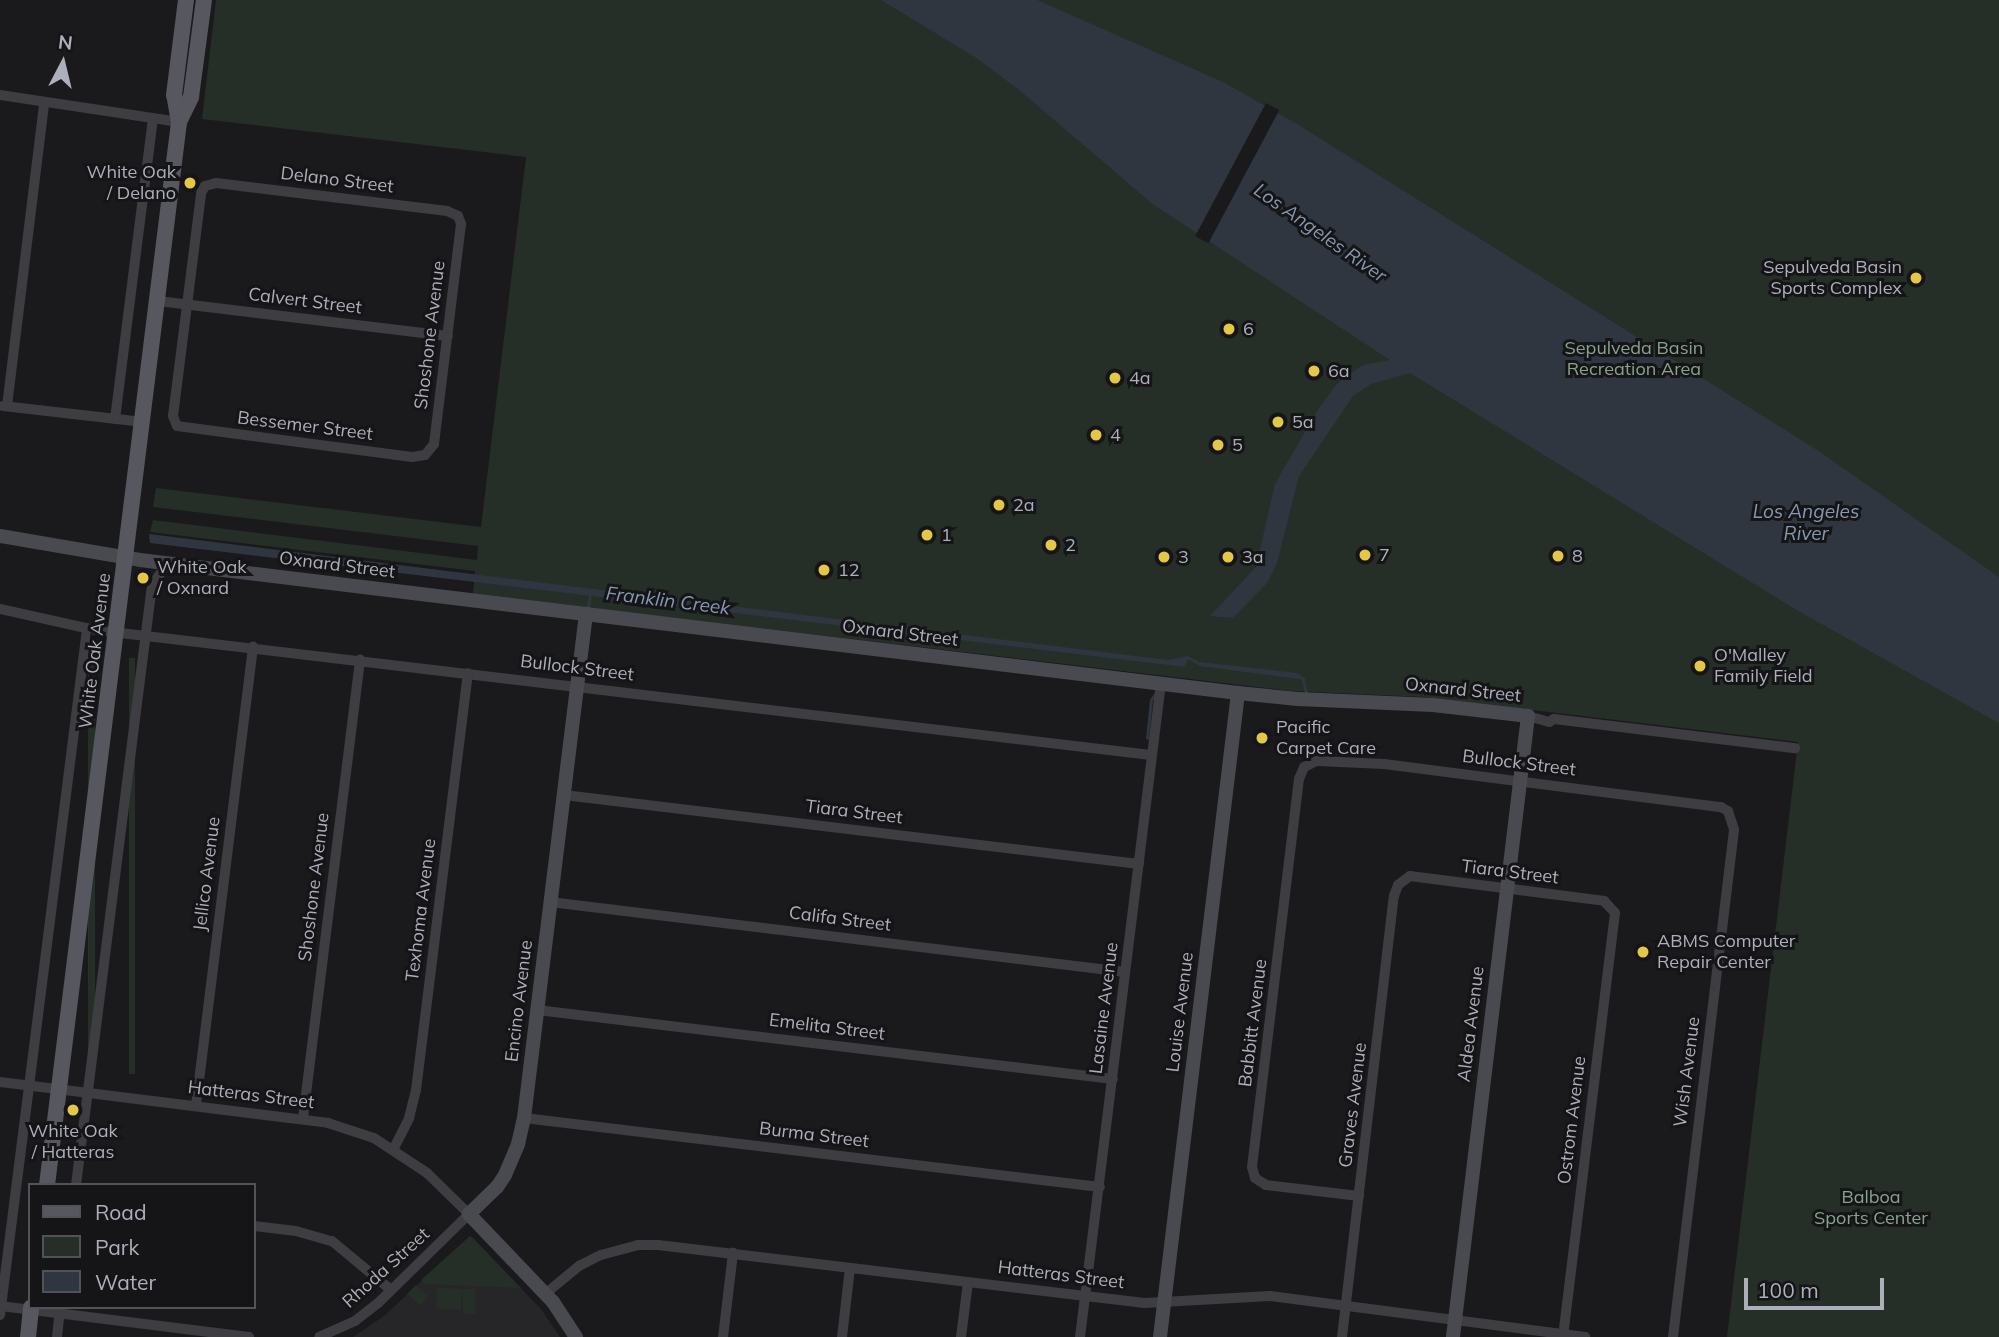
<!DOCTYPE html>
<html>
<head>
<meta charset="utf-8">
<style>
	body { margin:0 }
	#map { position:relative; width:1999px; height:1337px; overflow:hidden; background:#1a1a1c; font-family:Mulish,sans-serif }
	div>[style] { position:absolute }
	.built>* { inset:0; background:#262628 }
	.green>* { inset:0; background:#262e28; transform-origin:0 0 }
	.water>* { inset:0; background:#30363f }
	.pier>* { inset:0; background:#1a1a1c; transform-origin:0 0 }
	.stream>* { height:2.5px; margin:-1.25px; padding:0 1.25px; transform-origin:1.25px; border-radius:1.25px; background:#30363f }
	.street>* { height:10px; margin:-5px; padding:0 5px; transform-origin:5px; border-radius:5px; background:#3d3d42 }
	.secondary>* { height:14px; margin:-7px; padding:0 7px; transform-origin:7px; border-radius:7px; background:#494a50 }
	.primary>* { height:16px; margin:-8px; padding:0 8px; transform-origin:8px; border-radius:8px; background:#57585f }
	.dots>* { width:19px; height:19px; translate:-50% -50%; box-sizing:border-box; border:4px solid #151517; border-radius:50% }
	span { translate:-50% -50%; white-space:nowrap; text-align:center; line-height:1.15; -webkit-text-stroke:6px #151517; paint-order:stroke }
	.poi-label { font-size:18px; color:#adafba }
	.right { translate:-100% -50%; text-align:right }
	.left { translate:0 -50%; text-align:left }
	.street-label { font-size:18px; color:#adafba }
	.park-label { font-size:18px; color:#86a38c }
	.water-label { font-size:19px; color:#8798b2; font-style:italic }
	.legend { position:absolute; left:28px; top:1183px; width:228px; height:126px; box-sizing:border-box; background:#151517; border:2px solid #525358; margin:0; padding:9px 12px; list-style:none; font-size:21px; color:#adafba }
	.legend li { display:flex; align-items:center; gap:14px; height:35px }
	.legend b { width:35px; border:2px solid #525358 }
	.north { position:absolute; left:28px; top:28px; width:70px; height:70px; -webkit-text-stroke:5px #151517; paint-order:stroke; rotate:7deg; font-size:19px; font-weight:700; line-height:28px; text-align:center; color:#adafba }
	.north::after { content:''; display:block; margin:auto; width:24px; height:32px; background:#adafba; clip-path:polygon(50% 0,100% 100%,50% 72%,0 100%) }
	.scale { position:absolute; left:1744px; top:1278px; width:140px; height:32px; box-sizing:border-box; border:4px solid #adafba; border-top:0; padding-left:9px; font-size:21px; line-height:24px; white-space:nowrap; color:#adafba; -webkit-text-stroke:5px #151517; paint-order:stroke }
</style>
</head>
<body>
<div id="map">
	<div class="built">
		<div style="clip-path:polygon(470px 1236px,541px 1309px,560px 1337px,353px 1337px,384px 1316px)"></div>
	</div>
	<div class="green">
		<div style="clip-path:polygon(216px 0,1999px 0,1999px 1337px,1727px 1337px,1798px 742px,1424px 697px,1292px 691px,473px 594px,475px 571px,150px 532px,153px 520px,477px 560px,478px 546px,153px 507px,156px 488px,481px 527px,526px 157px,202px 119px)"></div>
		<div style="left:129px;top:658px;width:6px;height:416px"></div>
		<div style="left:88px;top:664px;width:7px;height:393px"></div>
		<div style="clip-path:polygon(470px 1236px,473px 1238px,521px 1288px,423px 1284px,421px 1280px)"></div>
		<div style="clip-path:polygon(416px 1285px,428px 1296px,421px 1306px,407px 1294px)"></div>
		<div style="left:437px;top:1288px;width:25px;height:21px;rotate:2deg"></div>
		<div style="left:463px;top:1289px;width:12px;height:25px"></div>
	</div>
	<div class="water">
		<div style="clip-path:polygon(881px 0,1037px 0,1223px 82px,1297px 124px,1817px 450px,1999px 577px,1999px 723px,1800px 612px,1410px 373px,1371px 384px,1353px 396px,1299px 476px,1277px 563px,1267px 583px,1233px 618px,1210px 616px,1256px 567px,1275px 484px,1317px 411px,1336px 385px,1347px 376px,1363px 365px,1390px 360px,1154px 205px,1019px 90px,975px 57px)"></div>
		<div style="clip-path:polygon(149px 534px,1168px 660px,1188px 656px,1199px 662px,1298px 673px,1306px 680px,1200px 666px,1188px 659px,1185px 667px,150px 543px)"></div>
	</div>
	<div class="pier">
		<div style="left:1266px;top:103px;width:15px;height:151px;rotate:28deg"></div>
	</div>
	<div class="stream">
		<div style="left:588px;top:608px;width:14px;rotate:-82deg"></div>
		<div style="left:1303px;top:678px;width:17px;rotate:77deg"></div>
		<div style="left:1147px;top:738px;width:38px;rotate:-84deg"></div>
		<div style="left:1151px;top:700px;width:7px;rotate:-56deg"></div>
	</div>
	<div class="street">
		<div style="left:0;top:95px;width:181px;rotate:8.6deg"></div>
		<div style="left:216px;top:183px;width:233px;rotate:6.9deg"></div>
		<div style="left:447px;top:211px;width:12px;rotate:24deg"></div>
		<div style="left:458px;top:216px;width:9px;rotate:69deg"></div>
		<div style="left:461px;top:224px;width:222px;rotate:97deg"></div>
		<div style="left:434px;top:444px;width:14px;rotate:129deg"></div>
		<div style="left:425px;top:455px;width:13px;rotate:171deg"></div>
		<div style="left:412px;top:457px;width:237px;rotate:-172.5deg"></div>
		<div style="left:177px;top:426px;width:11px;rotate:-112deg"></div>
		<div style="left:173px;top:416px;width:225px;rotate:-82.8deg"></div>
		<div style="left:201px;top:193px;width:8px;rotate:-60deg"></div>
		<div style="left:205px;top:186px;width:11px;rotate:-15deg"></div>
		<div style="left:158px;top:301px;width:292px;rotate:6.9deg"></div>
		<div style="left:3px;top:406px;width:141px;rotate:6.5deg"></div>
		<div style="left:7px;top:406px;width:305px;rotate:-83deg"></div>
		<div style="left:115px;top:419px;width:303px;rotate:-82.8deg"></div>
		<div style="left:0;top:609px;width:97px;rotate:12.5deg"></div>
		<div style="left:95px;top:630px;width:1063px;rotate:6.75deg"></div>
		<div style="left:1528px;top:716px;width:22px;rotate:16deg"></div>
		<div style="left:1549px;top:722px;width:6px;rotate:-31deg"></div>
		<div style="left:1554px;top:719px;width:243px;rotate:6.9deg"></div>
		<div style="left:564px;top:795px;width:579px;rotate:6.84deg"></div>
		<div style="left:550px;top:902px;width:579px;rotate:6.94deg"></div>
		<div style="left:537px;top:1010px;width:580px;rotate:6.83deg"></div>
		<div style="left:0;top:1082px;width:331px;rotate:7.1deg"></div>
		<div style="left:328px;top:1123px;width:48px;rotate:18.1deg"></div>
		<div style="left:374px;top:1138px;width:64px;rotate:33.4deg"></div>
		<div style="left:427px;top:1173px;width:59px;rotate:44.3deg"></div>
		<div style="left:469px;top:1214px;width:127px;rotate:135.6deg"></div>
		<div style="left:378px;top:1303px;width:29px;rotate:142deg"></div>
		<div style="left:355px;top:1321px;width:39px;rotate:156deg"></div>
		<div style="left:196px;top:1105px;width:462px;rotate:-82.9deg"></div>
		<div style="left:303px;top:1118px;width:462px;rotate:-82.9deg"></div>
		<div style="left:524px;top:1118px;width:580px;rotate:6.83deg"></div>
		<div style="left:394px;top:1148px;width:34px;rotate:-63deg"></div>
		<div style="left:409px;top:1118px;width:29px;rotate:-76deg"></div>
		<div style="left:416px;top:1090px;width:420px;rotate:-82.9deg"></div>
		<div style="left:76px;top:1185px;width:605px;rotate:-82.78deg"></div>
		<div style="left:152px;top:585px;width:26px;rotate:-54deg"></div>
		<div style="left:1359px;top:1196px;width:94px;rotate:-173.3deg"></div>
		<div style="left:1266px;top:1185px;width:13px;rotate:-148deg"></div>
		<div style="left:1255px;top:1178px;width:11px;rotate:-105deg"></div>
		<div style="left:1252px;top:1167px;width:391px;rotate:-83.1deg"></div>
		<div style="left:1299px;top:779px;width:13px;rotate:-67deg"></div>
		<div style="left:1304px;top:767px;width:14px;rotate:-25deg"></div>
		<div style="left:1317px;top:761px;width:67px;rotate:2.6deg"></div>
		<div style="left:1384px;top:764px;width:340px;rotate:7.3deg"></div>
		<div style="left:1721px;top:807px;width:8px;rotate:30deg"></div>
		<div style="left:1728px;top:811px;width:20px;rotate:72deg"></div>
		<div style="left:1734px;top:830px;width:511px;rotate:96.86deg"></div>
		<div style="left:254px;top:1226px;width:42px;rotate:6.8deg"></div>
		<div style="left:296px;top:1231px;width:37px;rotate:16deg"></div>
		<div style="left:332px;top:1241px;width:77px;rotate:39.7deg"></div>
		<div style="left:545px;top:1294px;width:44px;rotate:-39.5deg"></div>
		<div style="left:579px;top:1266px;width:25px;rotate:-27deg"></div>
		<div style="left:601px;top:1255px;width:38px;rotate:-15deg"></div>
		<div style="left:638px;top:1245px;width:20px"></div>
		<div style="left:658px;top:1245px;width:490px;rotate:6.8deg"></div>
		<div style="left:1145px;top:1303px;width:125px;rotate:-3.2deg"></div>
		<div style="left:1270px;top:1296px;width:318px;rotate:7.4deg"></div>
		<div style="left:0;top:1306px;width:251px;rotate:7.1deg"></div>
		<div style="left:0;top:1315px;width:691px;rotate:-82.77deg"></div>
		<div style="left:57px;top:1337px;width:30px;rotate:-84deg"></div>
		<div style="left:723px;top:1337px;width:85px;rotate:-83.2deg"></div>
		<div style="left:842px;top:1337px;width:69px;rotate:-83.4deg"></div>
		<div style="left:961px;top:1337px;width:55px;rotate:-82.7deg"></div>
		<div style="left:1080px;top:1337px;width:659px;rotate:-82.94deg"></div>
		<div style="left:1342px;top:1337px;width:444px;rotate:-83.3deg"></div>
		<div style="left:1394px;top:896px;width:12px;rotate:-70deg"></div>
		<div style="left:1398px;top:885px;width:15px;rotate:-37deg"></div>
		<div style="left:1410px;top:876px;width:196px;rotate:7.3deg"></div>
		<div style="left:1604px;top:901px;width:16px;rotate:47deg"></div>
		<div style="left:1615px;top:913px;width:427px;rotate:97deg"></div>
	</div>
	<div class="secondary">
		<div style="left:0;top:536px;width:142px;rotate:9.7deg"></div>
		<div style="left:140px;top:560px;width:1106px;rotate:6.91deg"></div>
		<div style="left:1238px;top:693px;width:60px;rotate:5.7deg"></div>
		<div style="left:1298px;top:699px;width:135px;rotate:2.5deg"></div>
		<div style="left:1433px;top:705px;width:96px;rotate:6.6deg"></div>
		<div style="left:1528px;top:716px;width:626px;rotate:96.89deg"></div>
		<div style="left:576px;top:1337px;width:42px;rotate:-123.3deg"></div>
		<div style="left:553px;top:1302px;width:122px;rotate:-133.7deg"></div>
		<div style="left:469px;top:1214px;width:39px;rotate:-44deg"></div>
		<div style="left:497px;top:1187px;width:14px;rotate:-56deg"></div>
		<div style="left:505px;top:1175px;width:34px;rotate:-67deg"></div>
		<div style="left:518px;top:1144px;width:27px;rotate:-77deg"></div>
		<div style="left:524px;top:1118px;width:508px;rotate:-82.99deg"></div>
		<div style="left:1160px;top:1337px;width:649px;rotate:-83.09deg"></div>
	</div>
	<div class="primary">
		<div style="left:179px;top:122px;width:28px;rotate:-64deg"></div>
		<div style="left:191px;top:97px;width:98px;rotate:-82.4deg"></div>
		<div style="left:47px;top:1185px;width:1071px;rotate:-82.92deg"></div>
		<div style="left:179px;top:122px;width:27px;rotate:-100deg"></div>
		<div style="left:174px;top:95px;width:96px;rotate:-82.8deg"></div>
		<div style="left:28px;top:1337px;width:30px;rotate:-84deg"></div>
	</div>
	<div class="dots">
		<div style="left:190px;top:183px;background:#e4c749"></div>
		<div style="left:1916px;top:278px;background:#e4c749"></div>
		<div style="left:1229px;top:329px;background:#e4c749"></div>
		<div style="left:1314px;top:371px;background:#e4c749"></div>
		<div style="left:1115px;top:378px;background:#e4c749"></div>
		<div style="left:1278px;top:422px;background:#e4c749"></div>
		<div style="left:1096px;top:435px;background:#e4c749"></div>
		<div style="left:1218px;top:445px;background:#e4c749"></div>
		<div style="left:999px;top:505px;background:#e4c749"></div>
		<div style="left:927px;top:535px;background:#e4c749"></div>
		<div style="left:1051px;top:545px;background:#e4c749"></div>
		<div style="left:1365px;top:555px;background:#e4c749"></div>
		<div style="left:1558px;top:556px;background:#e4c749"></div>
		<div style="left:1164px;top:557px;background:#e4c749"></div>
		<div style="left:1228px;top:557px;background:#e4c749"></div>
		<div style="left:824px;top:570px;background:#e4c749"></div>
		<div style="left:143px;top:578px;background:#e4c749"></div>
		<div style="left:1700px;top:666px;background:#e4c749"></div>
		<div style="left:1262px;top:738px;background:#e4c749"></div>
		<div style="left:1643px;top:952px;background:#e4c749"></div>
		<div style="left:73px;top:1110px;background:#e4c749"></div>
	</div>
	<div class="poi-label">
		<span class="right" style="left:176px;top:183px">White Oak<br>/ Delano</span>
		<span class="right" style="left:1902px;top:278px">Sepulveda Basin<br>Sports Complex</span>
		<span class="left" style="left:1243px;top:329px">6</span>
		<span class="left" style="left:1328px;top:371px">6a</span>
		<span class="left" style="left:1129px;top:378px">4a</span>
		<span class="left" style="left:1292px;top:422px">5a</span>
		<span class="left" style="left:1110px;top:435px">4</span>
		<span class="left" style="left:1232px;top:445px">5</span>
		<span class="left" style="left:1013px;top:505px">2a</span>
		<span class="left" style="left:941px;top:535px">1</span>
		<span class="left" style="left:1065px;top:545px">2</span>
		<span class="left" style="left:1379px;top:555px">7</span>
		<span class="left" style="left:1572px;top:556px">8</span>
		<span class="left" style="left:1178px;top:557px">3</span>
		<span class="left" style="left:1242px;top:557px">3a</span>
		<span class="left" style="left:157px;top:578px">White Oak<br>/ Oxnard</span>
		<span class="left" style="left:838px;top:570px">12</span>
		<span class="left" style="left:1714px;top:666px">O'Malley<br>Family Field</span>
		<span class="left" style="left:1276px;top:738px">Pacific<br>Carpet Care</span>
		<span class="left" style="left:1657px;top:952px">ABMS Computer<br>Repair Center</span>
		<span style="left:73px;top:1142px">White Oak<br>/ Hatteras</span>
	</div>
	<div class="street-label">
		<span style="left:337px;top:180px;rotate:7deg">Delano Street</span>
		<span style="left:305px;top:301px;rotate:7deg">Calvert Street</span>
		<span style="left:430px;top:335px;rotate:-83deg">Shoshone Avenue</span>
		<span style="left:305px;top:426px;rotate:7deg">Bessemer Street</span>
		<span style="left:337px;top:565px;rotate:7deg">Oxnard Street</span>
		<span style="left:900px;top:633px;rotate:7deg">Oxnard Street</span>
		<span style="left:95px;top:651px;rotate:-83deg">White Oak Avenue</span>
		<span style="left:577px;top:668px;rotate:7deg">Bullock Street</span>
		<span style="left:1463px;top:690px;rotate:6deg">Oxnard Street</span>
		<span style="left:1519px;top:763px;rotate:7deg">Bullock Street</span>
		<span style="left:854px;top:812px;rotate:7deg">Tiara Street</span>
		<span style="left:1510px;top:872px;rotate:7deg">Tiara Street</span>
		<span style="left:207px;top:874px;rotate:-83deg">Jellico Avenue</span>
		<span style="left:314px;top:887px;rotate:-83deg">Shoshone Avenue</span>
		<span style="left:421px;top:910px;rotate:-83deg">Texhoma Avenue</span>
		<span style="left:840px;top:919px;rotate:7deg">Califa Street</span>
		<span style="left:519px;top:1001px;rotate:-83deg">Encino Avenue</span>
		<span style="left:1104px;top:1008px;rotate:-83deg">Lasaine Avenue</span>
		<span style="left:1180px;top:1012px;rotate:-83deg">Louise Avenue</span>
		<span style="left:1253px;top:1023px;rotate:-83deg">Babbitt Avenue</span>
		<span style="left:1471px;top:1024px;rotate:-83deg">Aldea Avenue</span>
		<span style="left:827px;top:1027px;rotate:7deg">Emelita Street</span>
		<span style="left:1687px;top:1072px;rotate:-83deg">Wish Avenue</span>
		<span style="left:251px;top:1095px;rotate:7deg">Hatteras Street</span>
		<span style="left:1353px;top:1105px;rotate:-83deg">Graves Avenue</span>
		<span style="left:1572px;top:1120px;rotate:-83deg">Ostrom Avenue</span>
		<span style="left:814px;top:1135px;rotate:7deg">Burma Street</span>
		<span style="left:386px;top:1268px;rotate:-42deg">Rhoda Street</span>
		<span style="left:1061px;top:1275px;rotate:7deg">Hatteras Street</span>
	</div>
	<div class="park-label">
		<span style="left:1634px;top:359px">Sepulveda Basin<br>Recreation Area</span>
		<span style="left:1871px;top:1208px">Balboa<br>Sports Center</span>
	</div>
	<div class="water-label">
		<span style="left:1320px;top:233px;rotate:35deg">Los Angeles River</span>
		<span style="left:1806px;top:523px">Los Angeles<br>River</span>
		<span style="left:668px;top:601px;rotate:7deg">Franklin Creek</span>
	</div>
	<ul class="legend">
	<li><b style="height:9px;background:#57585f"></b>Road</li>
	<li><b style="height:19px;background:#262e28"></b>Park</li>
	<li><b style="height:19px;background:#30363f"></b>Water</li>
	</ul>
	<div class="north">N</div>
	<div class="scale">100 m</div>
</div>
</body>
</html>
